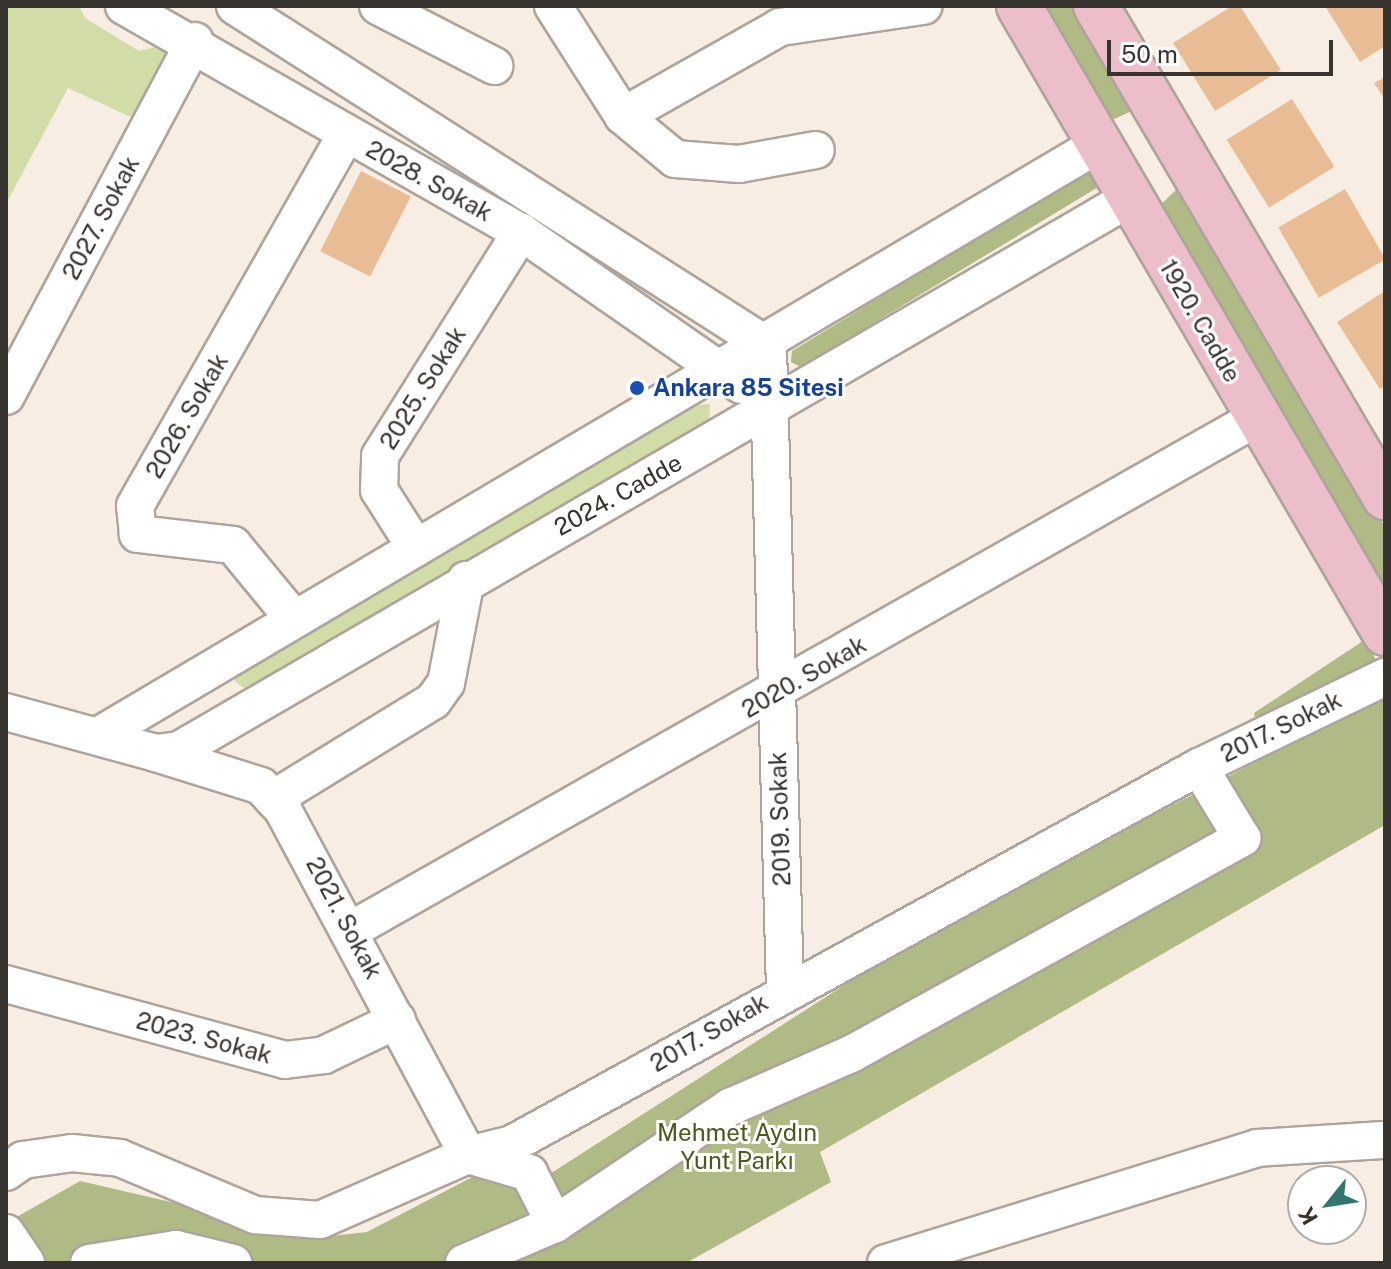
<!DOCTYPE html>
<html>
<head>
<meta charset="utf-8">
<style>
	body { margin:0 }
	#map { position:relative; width:1391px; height:1269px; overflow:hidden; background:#f8ede3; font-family:"Public Sans",sans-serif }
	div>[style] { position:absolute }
	.green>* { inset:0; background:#d1dca7 }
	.forest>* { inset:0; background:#afba85 }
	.building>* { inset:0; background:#e8bd95; transform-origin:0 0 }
	.roads { filter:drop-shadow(2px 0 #aea49b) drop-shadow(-2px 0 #aea49b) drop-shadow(0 2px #aea49b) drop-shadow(0 -2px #aea49b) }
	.minor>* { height:36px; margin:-18px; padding:0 18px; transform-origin:18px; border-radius:18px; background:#fff }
	.major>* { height:44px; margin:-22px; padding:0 22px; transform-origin:22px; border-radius:22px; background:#ecbeca }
	.dots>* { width:22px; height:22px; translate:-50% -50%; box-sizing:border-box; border:4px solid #fff; border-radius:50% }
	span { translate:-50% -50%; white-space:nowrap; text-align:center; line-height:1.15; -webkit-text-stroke:6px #fff; paint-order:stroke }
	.street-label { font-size:24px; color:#37332f }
	.transit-label { font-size:24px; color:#164399; font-weight:700 }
	.left { translate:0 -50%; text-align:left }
	.park-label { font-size:24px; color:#4e571c }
	.frame { position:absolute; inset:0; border:8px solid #37332f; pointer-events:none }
	.north { position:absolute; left:1287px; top:1165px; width:80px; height:80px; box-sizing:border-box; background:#fff; border:2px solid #afadac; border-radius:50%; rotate:240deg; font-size:22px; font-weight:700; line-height:32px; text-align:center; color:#37332f }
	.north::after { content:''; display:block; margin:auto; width:28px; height:36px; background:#32776c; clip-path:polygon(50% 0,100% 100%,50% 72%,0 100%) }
	.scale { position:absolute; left:1107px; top:40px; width:226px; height:36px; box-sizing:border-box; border:4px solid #37332f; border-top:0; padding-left:10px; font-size:24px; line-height:28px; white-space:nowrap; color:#37332f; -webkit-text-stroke:6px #fff; paint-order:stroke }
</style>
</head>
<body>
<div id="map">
	<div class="green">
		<div style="clip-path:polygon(6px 6px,79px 6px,85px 18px,139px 51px,167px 44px,195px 60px,163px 132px,68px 88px,6px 204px)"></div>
		<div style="clip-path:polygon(710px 404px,709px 423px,249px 692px,235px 681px,236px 670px,695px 405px)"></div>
	</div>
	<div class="forest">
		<div style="clip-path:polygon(1043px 6px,1078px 6px,1134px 110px,1110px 121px)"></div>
		<div style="clip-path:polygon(1089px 170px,1100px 186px,801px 367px,791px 362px,792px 351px)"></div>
		<div style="clip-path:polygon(1177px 189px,1371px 499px,1385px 528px,1385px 597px,1159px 206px)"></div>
		<div style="clip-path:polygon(1366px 639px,1385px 680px,1385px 825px,820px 1152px,831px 1182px,686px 1263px,6px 1263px,6px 1223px,80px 1181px,322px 1237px,367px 1232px,478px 1174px,531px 1186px,924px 934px,1262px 759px,1254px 713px)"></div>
	</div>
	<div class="building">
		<div style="clip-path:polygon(1232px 6px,1240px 6px,1281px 70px,1215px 111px,1173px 43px)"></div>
		<div style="clip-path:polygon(1325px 6px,1385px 6px,1385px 46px,1360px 62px)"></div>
		<div style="clip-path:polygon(1385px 77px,1385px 100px,1374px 83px)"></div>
		<div style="left:1292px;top:99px;width:80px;height:77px;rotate:58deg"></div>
		<div style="left:361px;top:171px;width:56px;height:90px;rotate:27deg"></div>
		<div style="left:1345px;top:189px;width:81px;height:77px;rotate:60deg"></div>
		<div style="clip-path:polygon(1385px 291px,1385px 386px,1380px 389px,1337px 322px)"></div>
	</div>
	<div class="roads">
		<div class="minor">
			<div style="left:124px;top:6px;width:457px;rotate:29.7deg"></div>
			<div style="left:521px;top:232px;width:268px;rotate:34.8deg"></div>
			<div style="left:235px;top:6px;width:632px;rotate:32.53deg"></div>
			<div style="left:768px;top:346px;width:644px;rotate:88.49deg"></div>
			<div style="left:378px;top:6px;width:131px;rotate:27.3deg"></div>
			<div style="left:553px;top:6px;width:130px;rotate:57.5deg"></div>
			<div style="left:623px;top:116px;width:67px;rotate:39.6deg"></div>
			<div style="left:675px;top:159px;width:64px;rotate:4.5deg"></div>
			<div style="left:739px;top:164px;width:78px;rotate:-10.3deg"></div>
			<div style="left:623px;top:116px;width:180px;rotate:-29.5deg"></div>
			<div style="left:780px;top:27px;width:145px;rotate:-8.4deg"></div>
			<div style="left:6px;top:396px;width:402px;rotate:-62deg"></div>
			<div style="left:416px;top:548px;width:69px;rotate:-122.5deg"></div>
			<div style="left:379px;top:490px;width:34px;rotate:-88deg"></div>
			<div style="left:380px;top:456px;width:265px;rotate:-57.8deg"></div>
			<div style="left:294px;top:619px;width:96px;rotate:-129.5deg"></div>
			<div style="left:233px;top:545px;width:96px;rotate:-173.4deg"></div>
			<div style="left:138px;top:534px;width:28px;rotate:-96deg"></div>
			<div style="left:135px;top:506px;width:428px;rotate:-60.4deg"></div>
			<div style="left:6px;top:712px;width:156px;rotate:15.3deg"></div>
			<div style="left:156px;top:753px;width:23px;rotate:-7deg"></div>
			<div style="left:179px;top:750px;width:1100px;rotate:-30.13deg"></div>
			<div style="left:98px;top:736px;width:1163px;rotate:-30.6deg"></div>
			<div style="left:156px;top:753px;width:110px;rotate:17.4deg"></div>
			<div style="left:261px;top:786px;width:33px;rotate:47deg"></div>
			<div style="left:283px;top:810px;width:391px;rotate:61.8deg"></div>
			<div style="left:468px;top:1155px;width:64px;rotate:16.4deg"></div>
			<div style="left:529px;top:1173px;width:57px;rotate:63deg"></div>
			<div style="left:273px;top:799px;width:188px;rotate:-31.5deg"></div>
			<div style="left:433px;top:701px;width:22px;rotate:-54deg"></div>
			<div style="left:446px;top:683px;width:105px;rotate:-79deg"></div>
			<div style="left:351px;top:930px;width:1038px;rotate:-29.48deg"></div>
			<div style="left:6px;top:984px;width:289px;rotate:15.2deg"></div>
			<div style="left:285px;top:1060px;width:39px;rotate:-7deg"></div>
			<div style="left:324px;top:1055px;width:81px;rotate:-25.6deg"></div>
			<div style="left:6px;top:1172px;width:21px;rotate:-35deg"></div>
			<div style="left:23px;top:1160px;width:49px;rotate:-8.1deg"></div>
			<div style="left:72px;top:1153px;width:48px;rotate:5.9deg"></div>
			<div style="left:120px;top:1158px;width:147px;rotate:22.9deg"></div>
			<div style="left:255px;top:1215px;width:65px;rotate:4.4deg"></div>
			<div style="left:320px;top:1220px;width:162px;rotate:-23.7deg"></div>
			<div style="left:468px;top:1155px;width:45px;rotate:-14deg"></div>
			<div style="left:512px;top:1144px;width:784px;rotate:-28.76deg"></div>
			<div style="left:1199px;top:767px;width:207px;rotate:-25.8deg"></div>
			<div style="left:6px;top:1233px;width:36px;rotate:56deg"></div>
			<div style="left:89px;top:1263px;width:88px;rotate:-9.1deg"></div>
			<div style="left:176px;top:1249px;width:59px;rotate:13.8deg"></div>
			<div style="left:464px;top:1263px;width:99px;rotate:-23.2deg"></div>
			<div style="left:555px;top:1224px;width:211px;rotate:-33.8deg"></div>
			<div style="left:730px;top:1107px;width:132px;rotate:-23.7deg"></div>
			<div style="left:851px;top:1054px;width:447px;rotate:-28.9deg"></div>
			<div style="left:1242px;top:838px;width:83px;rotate:-121.2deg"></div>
			<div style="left:886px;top:1263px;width:388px;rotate:-17.2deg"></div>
			<div style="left:1257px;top:1148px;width:128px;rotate:-3.6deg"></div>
		</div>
		<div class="major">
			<div style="left:1019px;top:6px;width:726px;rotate:59.73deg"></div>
			<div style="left:1096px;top:6px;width:570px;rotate:59.52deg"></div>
		</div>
	</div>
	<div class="dots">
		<div style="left:637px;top:388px;background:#1a4fb4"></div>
	</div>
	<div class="street-label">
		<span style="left:429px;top:181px;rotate:29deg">2028. Sokak</span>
		<span style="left:101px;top:218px;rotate:-62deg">2027. Sokak</span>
		<span style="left:1200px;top:321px;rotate:60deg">1920. Cadde</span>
		<span style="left:423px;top:388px;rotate:-58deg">2025. Sokak</span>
		<span style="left:187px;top:416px;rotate:-60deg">2026. Sokak</span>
		<span style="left:618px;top:495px;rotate:-29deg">2024. Cadde</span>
		<span style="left:804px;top:677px;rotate:-30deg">2020. Sokak</span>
		<span style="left:1281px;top:727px;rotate:-26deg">2017. Sokak</span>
		<span style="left:780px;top:819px;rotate:-92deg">2019. Sokak</span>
		<span style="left:344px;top:918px;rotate:62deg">2021. Sokak</span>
		<span style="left:709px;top:1033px;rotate:-30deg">2017. Sokak</span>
		<span style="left:204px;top:1038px;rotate:15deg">2023. Sokak</span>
	</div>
	<div class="transit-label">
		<span class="left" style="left:653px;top:388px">Ankara 85 Sitesi</span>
	</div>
	<div class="park-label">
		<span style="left:737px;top:1147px">Mehmet Aydın<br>Yunt Parkı</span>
	</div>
	<div class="frame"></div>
	<div class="north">K</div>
	<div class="scale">50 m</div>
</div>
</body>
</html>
